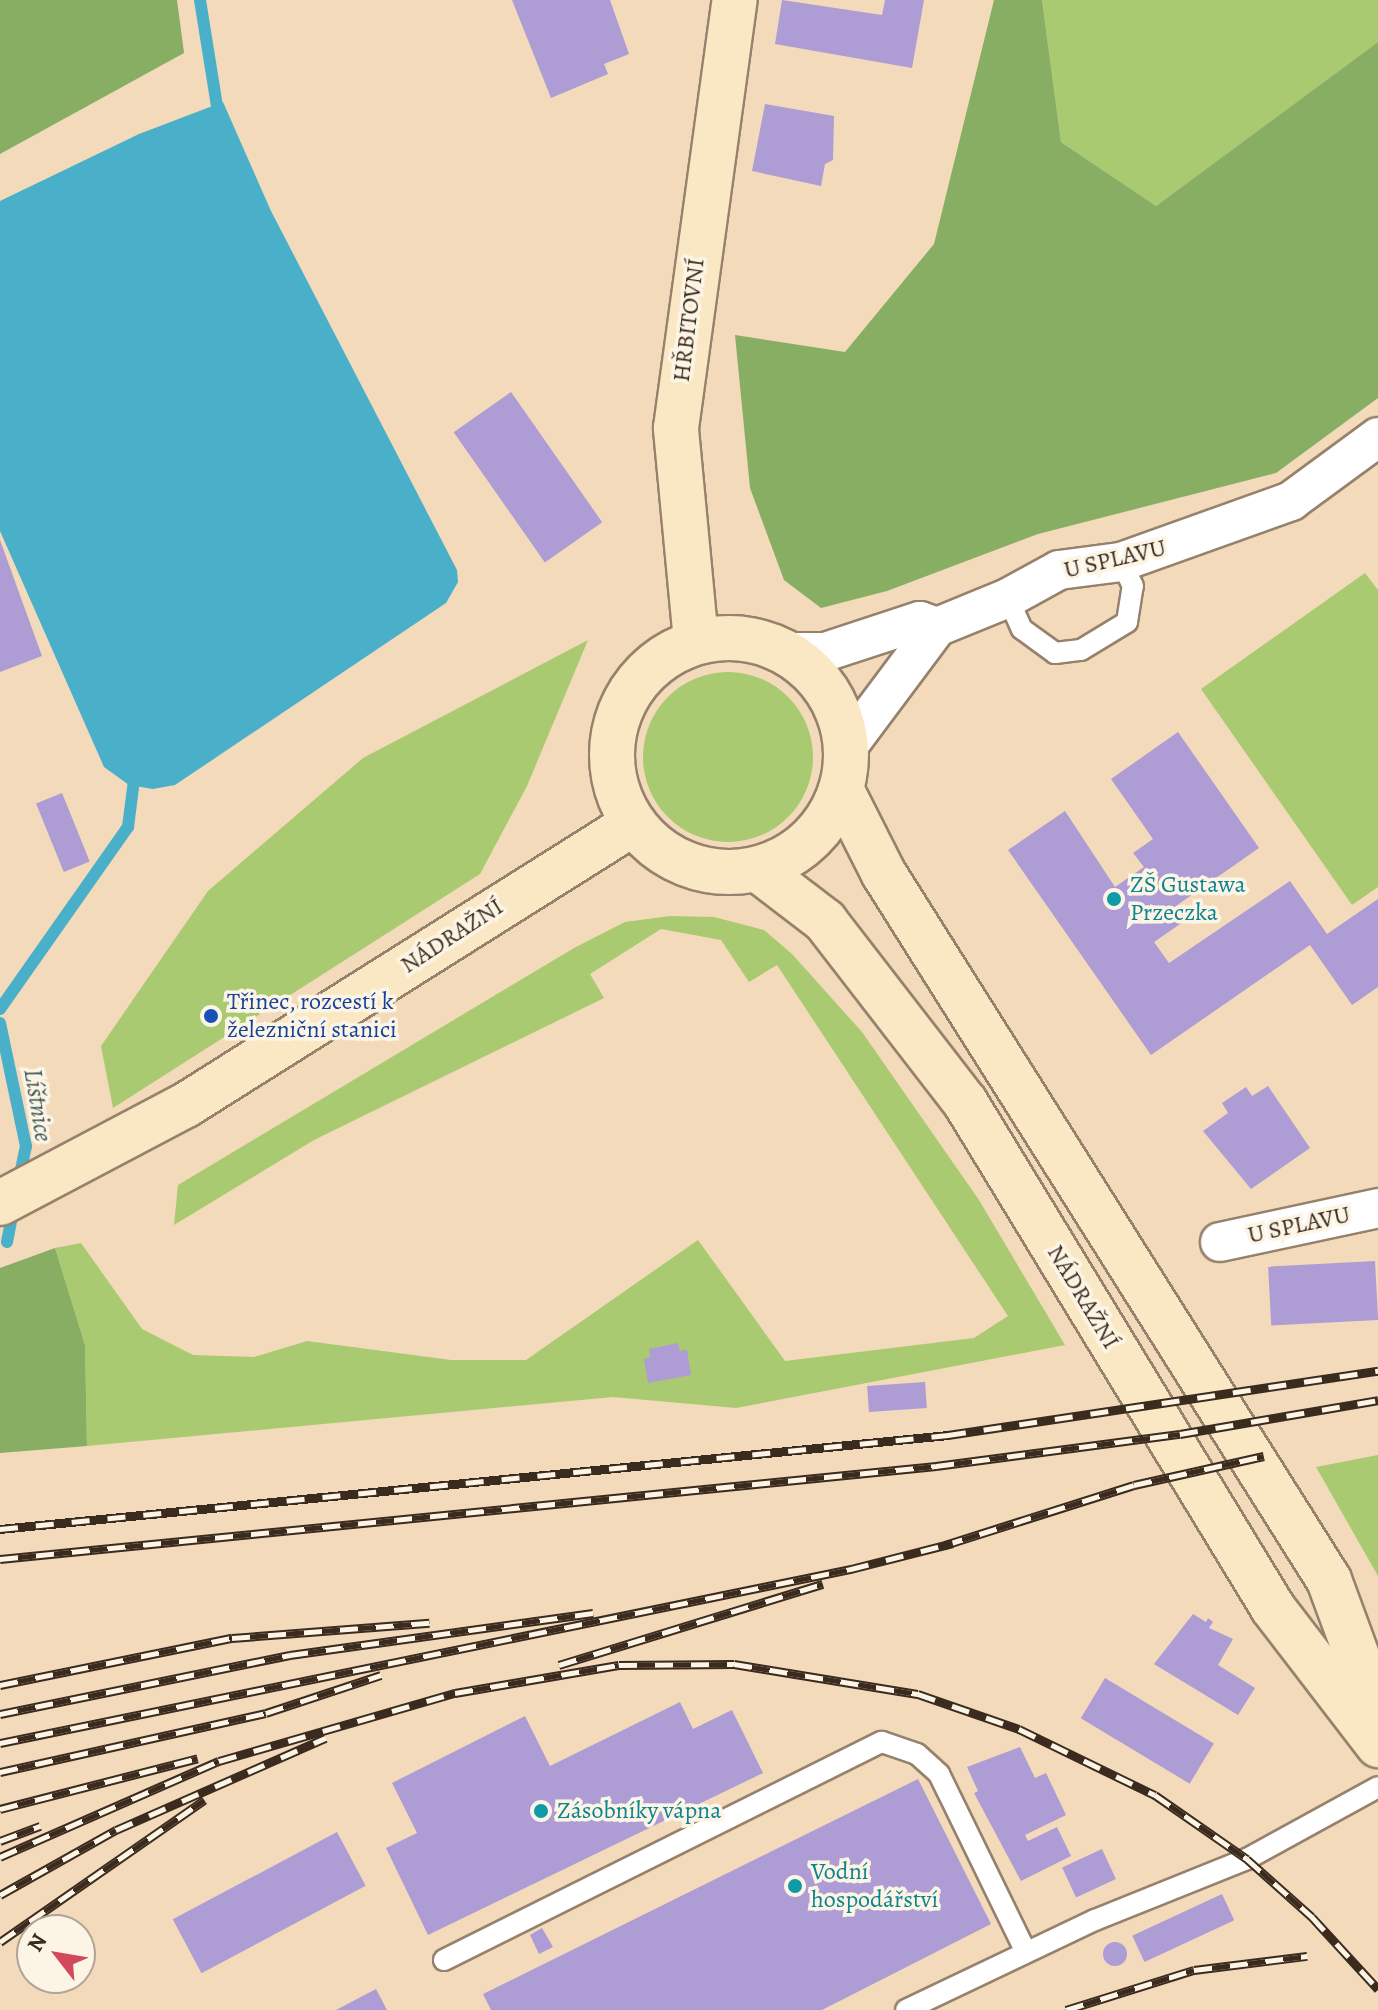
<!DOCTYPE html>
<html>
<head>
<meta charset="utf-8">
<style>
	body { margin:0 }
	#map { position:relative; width:1378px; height:2010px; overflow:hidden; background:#f2daba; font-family:Alegreya,serif }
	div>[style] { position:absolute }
	.green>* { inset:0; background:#aaca71 }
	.round { border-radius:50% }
	.forest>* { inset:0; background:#87ae63 }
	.water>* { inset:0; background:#4ab0c9 }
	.stream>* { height:12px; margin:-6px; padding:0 6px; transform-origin:6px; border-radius:6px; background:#4ab0c9 }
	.building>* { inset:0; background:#ae9cd5; transform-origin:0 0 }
	.roads { filter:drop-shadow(2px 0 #96826c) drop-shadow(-2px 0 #96826c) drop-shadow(0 2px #96826c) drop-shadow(0 -2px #96826c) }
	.lane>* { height:20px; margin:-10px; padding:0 10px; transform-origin:10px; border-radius:10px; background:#fff }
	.street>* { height:38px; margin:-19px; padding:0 19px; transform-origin:19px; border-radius:19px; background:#fff }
	.secondary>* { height:44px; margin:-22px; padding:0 22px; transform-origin:22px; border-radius:22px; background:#fae7c3 }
	.secondary>.ring { margin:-22px; padding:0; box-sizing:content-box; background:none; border:44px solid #fae7c3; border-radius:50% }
	.rail>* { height:9px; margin-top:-4.5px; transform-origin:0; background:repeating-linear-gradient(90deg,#fcf5e5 0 18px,#3b2a1e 0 36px); box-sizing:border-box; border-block:2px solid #3b2a1e }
	.dots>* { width:22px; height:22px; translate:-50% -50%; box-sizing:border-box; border:4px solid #fcf5e5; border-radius:50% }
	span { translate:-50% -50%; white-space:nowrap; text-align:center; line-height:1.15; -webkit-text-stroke:7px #fcf5e5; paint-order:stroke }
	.street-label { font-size:24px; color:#3b2a1e }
	.culture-label { font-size:24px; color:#0d838f }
	.left { translate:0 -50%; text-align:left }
	.transit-label { font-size:24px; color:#164399 }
	.water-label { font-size:26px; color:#40595a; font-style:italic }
	.north { position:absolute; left:16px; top:1914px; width:80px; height:80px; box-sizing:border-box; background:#fcf5e5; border:2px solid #afa495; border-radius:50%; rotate:301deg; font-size:22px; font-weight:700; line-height:32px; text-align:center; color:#3b2a1e }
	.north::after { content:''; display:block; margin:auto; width:28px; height:36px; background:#d1495b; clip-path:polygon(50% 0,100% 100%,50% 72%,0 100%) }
</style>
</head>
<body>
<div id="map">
	<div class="green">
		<div style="clip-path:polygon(1042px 0,1378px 0,1378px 42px,1156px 206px,1061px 142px)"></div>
		<div style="clip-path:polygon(1365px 573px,1378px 590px,1378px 887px,1352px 905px,1201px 689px)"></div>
		<div style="clip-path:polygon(588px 640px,527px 786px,480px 874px,113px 1108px,101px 1046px,208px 891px,363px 758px)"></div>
		<div class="round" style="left:643px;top:672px;width:170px;height:170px"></div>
		<div style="clip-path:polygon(670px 916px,714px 917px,764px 930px,792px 954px,862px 1032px,979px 1200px,1065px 1345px,736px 1408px,613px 1397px,87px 1446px,85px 1345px,55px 1248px,81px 1243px,142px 1329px,193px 1355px,254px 1357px,307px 1341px,451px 1360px,526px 1360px,698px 1240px,785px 1361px,974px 1338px,1008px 1316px,777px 965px,749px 982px,721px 940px,661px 929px,590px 974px,604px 998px,314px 1140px,174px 1225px,178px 1185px,574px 948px,625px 922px)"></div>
		<div style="clip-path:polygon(1378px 1455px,1378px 1576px,1316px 1467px)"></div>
	</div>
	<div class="forest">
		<div style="clip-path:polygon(0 0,177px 0,184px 53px,0 154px)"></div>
		<div style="clip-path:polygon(994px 0,1042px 0,1061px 142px,1156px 206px,1378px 42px,1378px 398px,1276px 473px,1038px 534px,887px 591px,821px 608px,784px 580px,750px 488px,735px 335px,845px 352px,934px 244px)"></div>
		<div style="clip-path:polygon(55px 1248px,85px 1345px,87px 1446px,0 1453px,0 1268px)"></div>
	</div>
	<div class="water">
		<div style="clip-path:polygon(223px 102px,271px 211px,457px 570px,458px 582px,446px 603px,175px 785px,153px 789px,129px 785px,104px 767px,0 531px,0 201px,139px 134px)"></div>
	</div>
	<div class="stream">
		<div style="left:200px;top:0;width:121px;rotate:80.9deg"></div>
		<div style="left:0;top:1009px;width:223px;rotate:-54.9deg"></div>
		<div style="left:128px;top:827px;width:55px;rotate:-82.7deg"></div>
		<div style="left:0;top:1023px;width:126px;rotate:78.1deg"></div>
		<div style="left:26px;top:1146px;width:35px;rotate:102deg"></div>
		<div style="left:7px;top:1242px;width:37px;rotate:-79deg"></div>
	</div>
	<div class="building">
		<div style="clip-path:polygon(512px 0,610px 0,629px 54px,604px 64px,608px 74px,551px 98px)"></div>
		<div style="clip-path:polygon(782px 0,882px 15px,885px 0,924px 0,912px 68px,775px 44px)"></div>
		<div style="clip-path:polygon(765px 104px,834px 116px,833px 160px,825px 164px,821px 186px,752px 171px)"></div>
		<div style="left:511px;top:392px;width:159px;height:70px;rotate:55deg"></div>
		<div style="clip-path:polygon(0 540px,42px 656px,0 672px)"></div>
		<div style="clip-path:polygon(1178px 732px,1259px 848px,1173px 908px,1183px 922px,1154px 942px,1169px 963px,1290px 881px,1327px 934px,1378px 899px,1378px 987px,1352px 1005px,1310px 945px,1151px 1055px,1008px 850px,1065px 811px,1115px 887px,1144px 867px,1133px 853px,1153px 839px,1111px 779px)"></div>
		<div style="left:62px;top:793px;width:74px;height:28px;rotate:68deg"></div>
		<div style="clip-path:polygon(1268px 1086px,1310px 1148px,1251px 1189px,1203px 1131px,1228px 1113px,1222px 1103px,1246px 1087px,1252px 1096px)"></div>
		<div style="left:1375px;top:1261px;width:59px;height:107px;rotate:87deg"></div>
		<div style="clip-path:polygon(678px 1343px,680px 1351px,687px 1350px,691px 1375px,648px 1383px,644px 1359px,650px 1357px,649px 1349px)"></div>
		<div style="left:925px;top:1382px;width:26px;height:58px;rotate:86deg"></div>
		<div style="clip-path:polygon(1193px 1614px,1206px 1622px,1208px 1618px,1213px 1622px,1209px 1628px,1233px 1639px,1218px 1665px,1255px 1688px,1238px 1715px,1154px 1664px)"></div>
		<div style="left:1105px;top:1678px;width:127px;height:47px;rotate:31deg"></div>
		<div style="clip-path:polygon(680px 1702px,693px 1729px,732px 1710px,763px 1773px,428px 1935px,386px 1848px,417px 1833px,392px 1783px,525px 1716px,550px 1766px)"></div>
		<div style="clip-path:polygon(1020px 1747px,1035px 1778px,1046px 1773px,1066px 1815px,1025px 1835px,1028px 1841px,1057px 1827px,1071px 1856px,1021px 1881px,974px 1793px,978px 1791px,967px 1767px)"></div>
		<div style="clip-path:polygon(918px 1779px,991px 1924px,822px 2010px,491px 2010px,483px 1994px)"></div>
		<div style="left:337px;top:1832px;width:61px;height:186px;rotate:62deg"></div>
		<div style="left:1102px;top:1849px;width:33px;height:44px;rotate:65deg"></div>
		<div style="left:1222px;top:1894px;width:29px;height:99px;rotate:65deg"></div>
		<div style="clip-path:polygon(542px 1928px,553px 1947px,539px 1954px,530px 1935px)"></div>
		<div class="round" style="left:1103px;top:1942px;width:24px;height:24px"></div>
		<div style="clip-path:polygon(376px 1989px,387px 2010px,336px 2010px)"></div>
	</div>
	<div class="roads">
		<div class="lane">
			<div style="left:1008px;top:598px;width:34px;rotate:66deg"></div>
			<div style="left:1022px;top:629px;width:41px;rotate:36deg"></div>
			<div style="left:1055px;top:653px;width:26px;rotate:-7deg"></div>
			<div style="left:1081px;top:650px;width:54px;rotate:-31.3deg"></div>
			<div style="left:1127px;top:622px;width:36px;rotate:-81deg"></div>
			<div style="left:1133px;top:586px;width:27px;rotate:-117deg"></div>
			<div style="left:444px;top:1960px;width:489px;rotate:-26.5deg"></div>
			<div style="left:882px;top:1742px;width:37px;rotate:19deg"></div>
			<div style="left:917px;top:1754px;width:30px;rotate:42deg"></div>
			<div style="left:939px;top:1774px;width:198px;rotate:64deg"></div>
			<div style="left:906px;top:2010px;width:209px;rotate:-25.5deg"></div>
			<div style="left:1095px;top:1920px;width:164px;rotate:-21.9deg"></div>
			<div style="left:1247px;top:1859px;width:149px;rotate:-28.8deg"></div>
		</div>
		<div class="street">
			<div style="left:783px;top:652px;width:42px"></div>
			<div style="left:825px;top:652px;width:100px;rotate:-18.1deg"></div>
			<div style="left:920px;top:621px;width:18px;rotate:19deg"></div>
			<div style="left:848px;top:746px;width:149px;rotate:-53.2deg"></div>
			<div style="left:937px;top:627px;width:77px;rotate:-22.2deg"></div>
			<div style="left:1008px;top:598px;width:58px;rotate:-28.8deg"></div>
			<div style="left:1059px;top:570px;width:63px;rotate:-7.4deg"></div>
			<div style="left:1121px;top:562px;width:181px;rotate:-19.7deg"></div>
			<div style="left:1291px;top:501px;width:108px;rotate:-36.3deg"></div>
			<div style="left:1220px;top:1242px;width:162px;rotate:-12.1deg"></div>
		</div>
		<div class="secondary">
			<div class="ring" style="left:612px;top:638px;width:190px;height:190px"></div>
			<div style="left:696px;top:641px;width:214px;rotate:-95.4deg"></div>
			<div style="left:676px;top:428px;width:432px;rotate:-82.2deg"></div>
			<div style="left:843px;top:793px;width:91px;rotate:63.2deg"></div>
			<div style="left:884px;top:874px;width:835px;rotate:57.78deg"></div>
			<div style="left:1329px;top:1580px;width:142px;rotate:69.8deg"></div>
			<div style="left:761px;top:872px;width:81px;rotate:37.4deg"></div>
			<div style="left:825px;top:921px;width:229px;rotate:52.3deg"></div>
			<div style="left:965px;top:1102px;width:592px;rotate:58.67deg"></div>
			<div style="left:1273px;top:1608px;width:173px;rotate:52.5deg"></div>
			<div style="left:0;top:1203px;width:210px;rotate:-27.8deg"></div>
			<div style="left:186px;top:1105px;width:529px;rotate:-32.19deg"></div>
		</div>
	</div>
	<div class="rail">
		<div style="left:0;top:1529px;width:953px;rotate:-5.66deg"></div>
		<div style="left:948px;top:1435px;width:435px;rotate:-8.5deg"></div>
		<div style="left:945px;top:1545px;width:198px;rotate:-17.6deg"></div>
		<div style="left:1134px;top:1485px;width:133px;rotate:-12.6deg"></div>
		<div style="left:0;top:1559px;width:941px;rotate:-5.67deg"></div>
		<div style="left:936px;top:1466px;width:246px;rotate:-7.5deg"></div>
		<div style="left:1180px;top:1434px;width:201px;rotate:-9.7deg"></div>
		<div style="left:559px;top:1665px;width:276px;rotate:-17.1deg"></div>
		<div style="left:0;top:1685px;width:237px;rotate:-11.5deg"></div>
		<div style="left:232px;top:1638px;width:198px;rotate:-4.4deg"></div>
		<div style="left:0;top:1714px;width:296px;rotate:-11.5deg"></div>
		<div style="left:290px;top:1655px;width:306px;rotate:-7.9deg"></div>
		<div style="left:0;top:1743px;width:869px;rotate:-11.56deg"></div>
		<div style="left:851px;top:1569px;width:105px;rotate:-14.3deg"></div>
		<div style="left:0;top:1772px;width:272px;rotate:-12.5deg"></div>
		<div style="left:266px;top:1713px;width:121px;rotate:-18.3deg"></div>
		<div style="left:0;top:1809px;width:204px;rotate:-14.4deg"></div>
		<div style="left:0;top:1841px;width:43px;rotate:-20.6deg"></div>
		<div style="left:0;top:1857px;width:239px;rotate:-23.7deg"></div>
		<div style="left:219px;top:1761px;width:246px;rotate:-16.1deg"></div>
		<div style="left:455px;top:1693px;width:166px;rotate:-9.7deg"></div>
		<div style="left:619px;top:1665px;width:115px;rotate:-0.5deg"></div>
		<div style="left:734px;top:1664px;width:186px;rotate:9.3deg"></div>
		<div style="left:918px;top:1694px;width:107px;rotate:19.1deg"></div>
		<div style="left:1019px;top:1729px;width:151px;rotate:25.9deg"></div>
		<div style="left:1155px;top:1795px;width:112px;rotate:34.8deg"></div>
		<div style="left:1247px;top:1859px;width:87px;rotate:41.7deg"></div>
		<div style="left:1312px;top:1917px;width:98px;rotate:47.5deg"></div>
		<div style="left:0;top:1895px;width:133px;rotate:-29.3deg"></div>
		<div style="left:116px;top:1830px;width:229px;rotate:-23.7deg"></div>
		<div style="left:0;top:1942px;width:249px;rotate:-34.8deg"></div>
		<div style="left:1066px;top:2010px;width:134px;rotate:-17.4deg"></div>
		<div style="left:1194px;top:1970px;width:114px;rotate:-7.1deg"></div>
	</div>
	<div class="dots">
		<div style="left:1114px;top:899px;background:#0f9aa8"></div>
		<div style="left:211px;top:1016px;background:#1a4fb4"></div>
		<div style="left:541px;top:1811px;background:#0f9aa8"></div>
		<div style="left:795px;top:1886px;background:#0f9aa8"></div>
	</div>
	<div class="street-label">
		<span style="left:689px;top:320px;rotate:-83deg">HŘBITOVNÍ</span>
		<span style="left:1115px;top:559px;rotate:-13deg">U SPLAVU</span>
		<span style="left:452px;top:936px;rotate:-33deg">NÁDRAŽNÍ</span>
		<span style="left:1299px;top:1225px;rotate:-12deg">U SPLAVU</span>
		<span style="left:1083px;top:1297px;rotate:59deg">NÁDRAŽNÍ</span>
	</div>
	<div class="culture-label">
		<span class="left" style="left:1130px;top:899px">ZŠ Gustawa<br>Przeczka</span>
		<span class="left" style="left:557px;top:1811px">Zásobníky vápna</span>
		<span class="left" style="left:811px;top:1886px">Vodní<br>hospodářství</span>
	</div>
	<div class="transit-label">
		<span class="left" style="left:227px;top:1016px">Třinec, rozcestí k<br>železniční stanici</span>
	</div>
	<div class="water-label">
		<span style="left:38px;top:1105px;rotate:81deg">Líštnice</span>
	</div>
	<div class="north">N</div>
</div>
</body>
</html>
